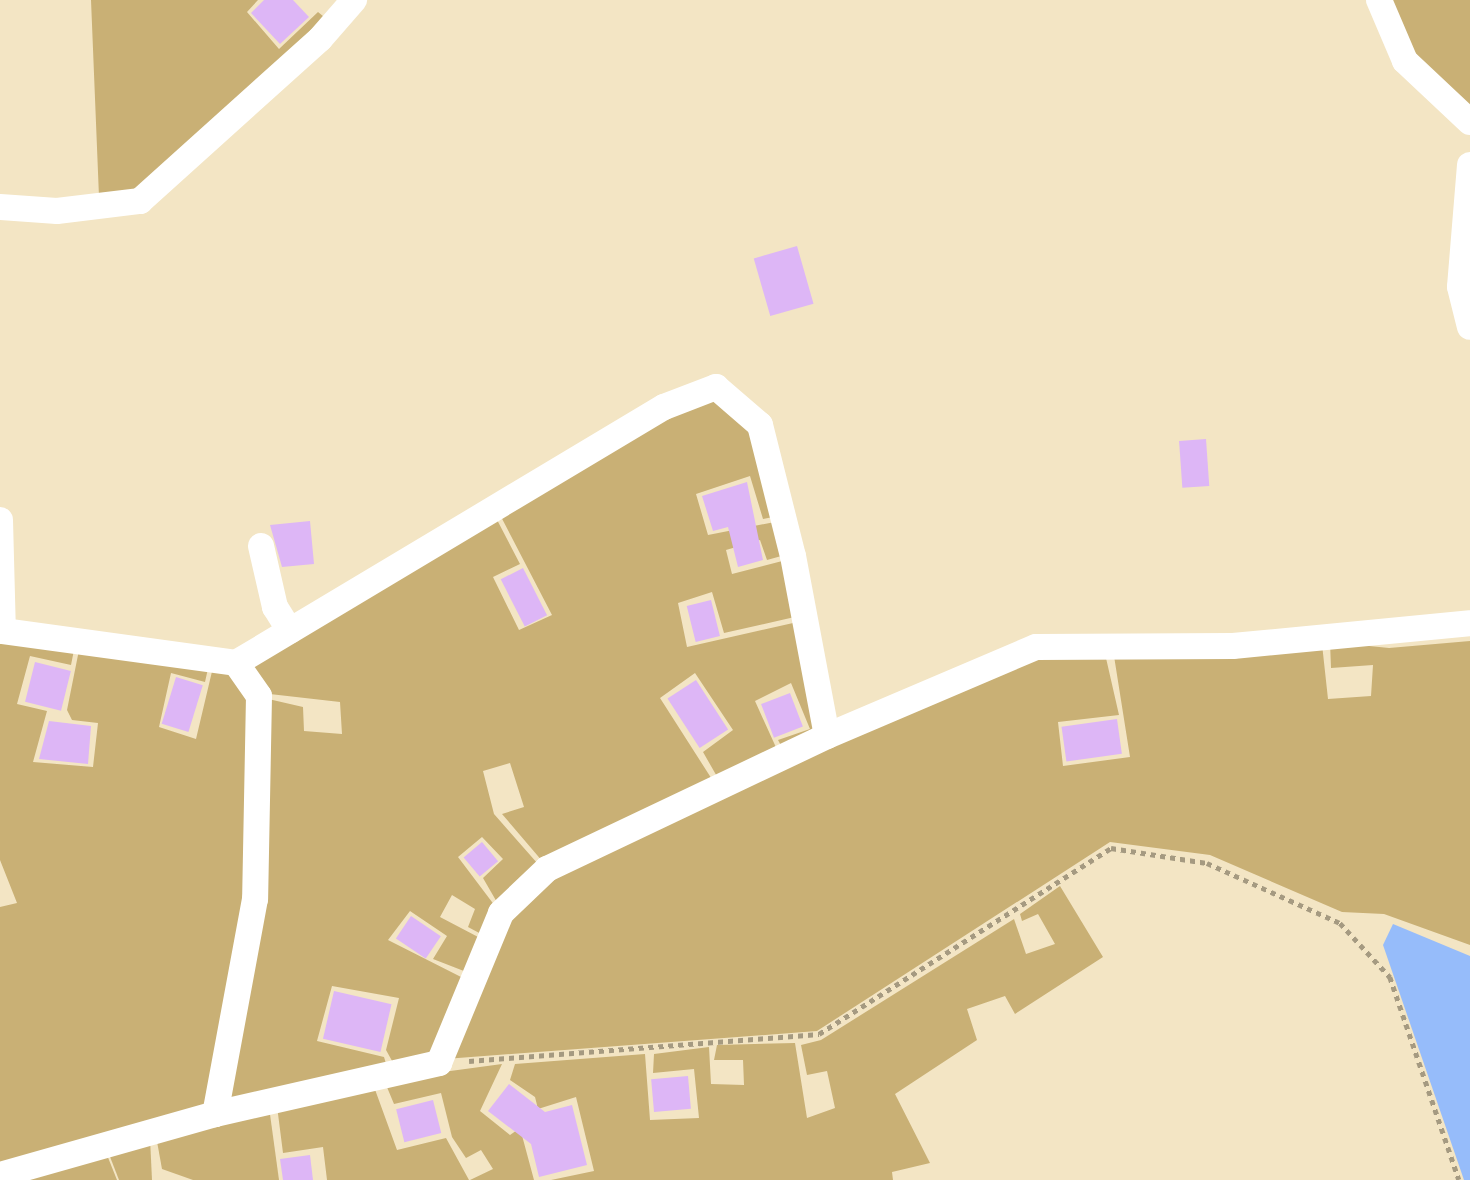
<!DOCTYPE html>
<html>
<head>
<meta charset="utf-8">
<style>
	body { margin:0 }
	#map { position:relative; width:1470px; height:1180px; overflow:hidden; background:#f3e5c4; font-family:"Golos Text",sans-serif }
	div>[style] { position:absolute }
	.green>* { inset:0; background:#c9b075 }
	.water>* { inset:0; background:#96bcfa }
	.building>* { inset:0; background:#ddb6f6; transform-origin:0 0 }
	.path>* { height:4.5px; margin-top:-2.25px; transform-origin:0; background:repeating-linear-gradient(90deg,#a59a81 0 5px,transparent 0 10px) }
	.street>* { height:26px; margin:-13px; padding:0 13px; transform-origin:13px; border-radius:13px; background:#fff }
	span { translate:-50% -50%; white-space:nowrap; text-align:center; line-height:1.15; -webkit-text-stroke:7px #fef2d8; paint-order:stroke }
</style>
</head>
<body>
<div id="map">
	<div class="green">
		<div style="clip-path:polygon(91px 0,258px 0,247px 12px,279px 49px,318px 12px,329px 21px,140px 194px,99px 197px)"></div>
		<div style="clip-path:polygon(1388px 0,1470px 0,1470px 108px,1413px 55px)"></div>
		<div style="clip-path:polygon(714px 392px,756px 429px,778px 516px,763px 519px,750px 476px,696px 494px,708px 535px,780px 521px,785px 555px,767px 560px,760px 540px,726px 550px,732px 574px,790px 559px,799px 616px,724px 633px,712px 592px,678px 603px,687px 647px,802px 621px,822px 734px,784px 751px,778px 740px,810px 729px,791px 683px,755px 701px,779px 754px,719px 780px,703px 752px,733px 730px,695px 673px,660px 698px,715px 784px,543px 862px,502px 814px,524px 807px,510px 763px,483px 771px,494px 814px,538px 864px,498px 904px,483px 878px,503px 859px,482px 837px,458px 857px,495px 906px,483px 935px,468px 927px,475px 909px,452px 895px,440px 917px,480px 938px,469px 973px,433px 959px,447px 936px,410px 911px,388px 940px,467px 980px,435px 1059px,396px 1068px,386px 1050px,399px 998px,332px 986px,317px 1041px,384px 1057px,388px 1070px,220px 1110px,264px 698px,303px 707px,304px 731px,342px 734px,340px 702px,261px 693px,241px 663px,494px 514px,520px 564px,493px 577px,519px 630px,552px 615px,498px 511px)"></div>
		<div style="clip-path:polygon(0 633px,74px 650px,71px 665px,30px 656px,17px 704px,47px 711px,33px 762px,93px 767px,98px 723px,72px 720px,67px 710px,79px 650px,209px 664px,205px 682px,171px 673px,159px 727px,196px 739px,214px 663px,234px 667px,255px 698px,250px 901px,211px 1111px,0 1169px,0 907px,17px 903px,0 860px)"></div>
		<div style="clip-path:polygon(1470px 641px,1470px 945px,1384px 914px,1342px 912px,1210px 855px,1110px 842px,817px 1031px,445px 1059px,506px 915px,549px 876px,1037px 650px,1106px 658px,1119px 715px,1058px 722px,1063px 766px,1130px 757px,1114px 656px,1322px 644px,1328px 699px,1371px 696px,1373px 665px,1331px 668px,1330px 642px,1389px 648px)"></div>
		<div style="clip-path:polygon(1060px 886px,1103px 957px,1015px 1014px,1005px 996px,967px 1009px,977px 1040px,895px 1094px,930px 1163px,892px 1172px,893px 1180px,551px 1180px,594px 1171px,576px 1097px,538px 1109px,535px 1097px,510px 1080px,515px 1064px,645px 1054px,650px 1120px,699px 1118px,694px 1069px,653px 1073px,654px 1054px,709px 1047px,711px 1084px,744px 1085px,743px 1060px,714px 1060px,717px 1045px,795px 1043px,807px 1118px,835px 1108px,827px 1071px,807px 1075px,801px 1045px,821px 1040px,1014px 919px,1026px 954px,1055px 944px,1038px 914px,1022px 921px,1020px 914px)"></div>
		<div style="clip-path:polygon(502px 1064px,480px 1111px,510px 1135px,520px 1128px,534px 1180px,470px 1180px,493px 1169px,481px 1150px,466px 1158px,452px 1137px,441px 1093px,394px 1104px,384px 1080px)"></div>
		<div style="clip-path:polygon(373px 1084px,397px 1150px,446px 1138px,469px 1180px,327px 1180px,323px 1147px,283px 1153px,277px 1106px)"></div>
		<div style="clip-path:polygon(269px 1107px,279px 1180px,193px 1180px,162px 1169px,156px 1136px)"></div>
		<div style="clip-path:polygon(150px 1138px,152px 1180px,119px 1180px,107px 1149px)"></div>
		<div style="clip-path:polygon(107px 1155px,117px 1180px,17px 1180px)"></div>
	</div>
	<div class="water">
		<div style="clip-path:polygon(1393px 924px,1470px 956px,1470px 1180px,1464px 1180px,1383px 945px)"></div>
	</div>
	<div class="building">
		<div style="clip-path:polygon(264px 0,293px 0,309px 17px,280px 44px,251px 13px)"></div>
		<div style="left:797px;top:246px;width:60px;height:45px;rotate:74deg"></div>
		<div style="left:1206px;top:439px;width:47px;height:27px;rotate:86deg"></div>
		<div style="clip-path:polygon(747px 482px,763px 560px,738px 567px,728px 527px,713px 531px,702px 496px)"></div>
		<div style="clip-path:polygon(310px 521px,314px 564px,282px 567px,270px 525px)"></div>
		<div style="left:523px;top:568px;width:53px;height:25px;rotate:63deg"></div>
		<div style="left:711px;top:600px;width:37px;height:25px;rotate:76deg"></div>
		<div style="left:35px;top:662px;width:37px;height:41px;rotate:14deg"></div>
		<div style="left:176px;top:677px;width:28px;height:49px;rotate:17deg"></div>
		<div style="left:696px;top:680px;width:59px;height:34px;rotate:57deg"></div>
		<div style="left:790px;top:693px;width:36px;height:31px;rotate:69deg"></div>
		<div style="left:1117px;top:719px;width:35px;height:56px;rotate:82deg"></div>
		<div style="clip-path:polygon(49px 721px,91px 726px,88px 764px,39px 759px)"></div>
		<div style="left:482px;top:842px;width:25px;height:24px;rotate:50deg"></div>
		<div style="left:411px;top:916px;width:36px;height:27px;rotate:34deg"></div>
		<div style="left:334px;top:991px;width:59px;height:49px;rotate:13deg"></div>
		<div style="left:688px;top:1076px;width:33px;height:37px;rotate:85deg"></div>
		<div style="clip-path:polygon(509px 1084px,545px 1112px,572px 1105px,587px 1165px,539px 1177px,531px 1144px,488px 1111px)"></div>
		<div style="left:433px;top:1100px;width:34px;height:38px;rotate:76deg"></div>
		<div style="clip-path:polygon(310px 1155px,313px 1180px,283px 1180px,280px 1159px)"></div>
	</div>
	<div class="path">
		<div style="left:469px;top:1061px;width:351px;rotate:-4.4deg"></div>
		<div style="left:819px;top:1034px;width:346px;rotate:-32.5deg"></div>
		<div style="left:1111px;top:848px;width:97px;rotate:8.9deg"></div>
		<div style="left:1207px;top:863px;width:146px;rotate:24.3deg"></div>
		<div style="left:1340px;top:923px;width:74px;rotate:47.2deg"></div>
		<div style="left:1390px;top:977px;width:214px;rotate:71.2deg"></div>
	</div>
	<div class="street">
		<div style="left:1379px;top:0;width:66px;rotate:66.9deg"></div>
		<div style="left:1405px;top:61px;width:89px;rotate:43.2deg"></div>
		<div style="left:1470px;top:165px;width:122px;rotate:94.7deg"></div>
		<div style="left:1460px;top:287px;width:41px;rotate:76deg"></div>
		<div style="left:0;top:207px;width:57px;rotate:4deg"></div>
		<div style="left:57px;top:211px;width:84px;rotate:-6.9deg"></div>
		<div style="left:140px;top:201px;width:242px;rotate:-42deg"></div>
		<div style="left:320px;top:39px;width:52px;rotate:-48.9deg"></div>
		<div style="left:0;top:520px;width:111px;rotate:88.5deg"></div>
		<div style="left:3px;top:631px;width:235px;rotate:7.8deg"></div>
		<div style="left:236px;top:663px;width:40px;rotate:55.1deg"></div>
		<div style="left:259px;top:696px;width:203px;rotate:91.1deg"></div>
		<div style="left:255px;top:899px;width:219px;rotate:100.5deg"></div>
		<div style="left:261px;top:546px;width:63px;rotate:77.1deg"></div>
		<div style="left:275px;top:607px;width:28px;rotate:58deg"></div>
		<div style="left:236px;top:663px;width:499px;rotate:-30.9deg"></div>
		<div style="left:664px;top:407px;width:56px;rotate:-21deg"></div>
		<div style="left:716px;top:387px;width:58px;rotate:40.8deg"></div>
		<div style="left:760px;top:425px;width:135px;rotate:75.9deg"></div>
		<div style="left:793px;top:556px;width:183px;rotate:79.3deg"></div>
		<div style="left:0;top:1175px;width:223px;rotate:-15.8deg"></div>
		<div style="left:215px;top:1114px;width:230px;rotate:-12.8deg"></div>
		<div style="left:439px;top:1063px;width:162px;rotate:-67.5deg"></div>
		<div style="left:501px;top:913px;width:64px;rotate:-43.7deg"></div>
		<div style="left:547px;top:869px;width:310px;rotate:-25.4deg"></div>
		<div style="left:827px;top:736px;width:227px;rotate:-23.1deg"></div>
		<div style="left:1036px;top:647px;width:197px;rotate:-0.3deg"></div>
		<div style="left:1233px;top:646px;width:238px;rotate:-5.5deg"></div>
	</div>
</div>
</body>
</html>
